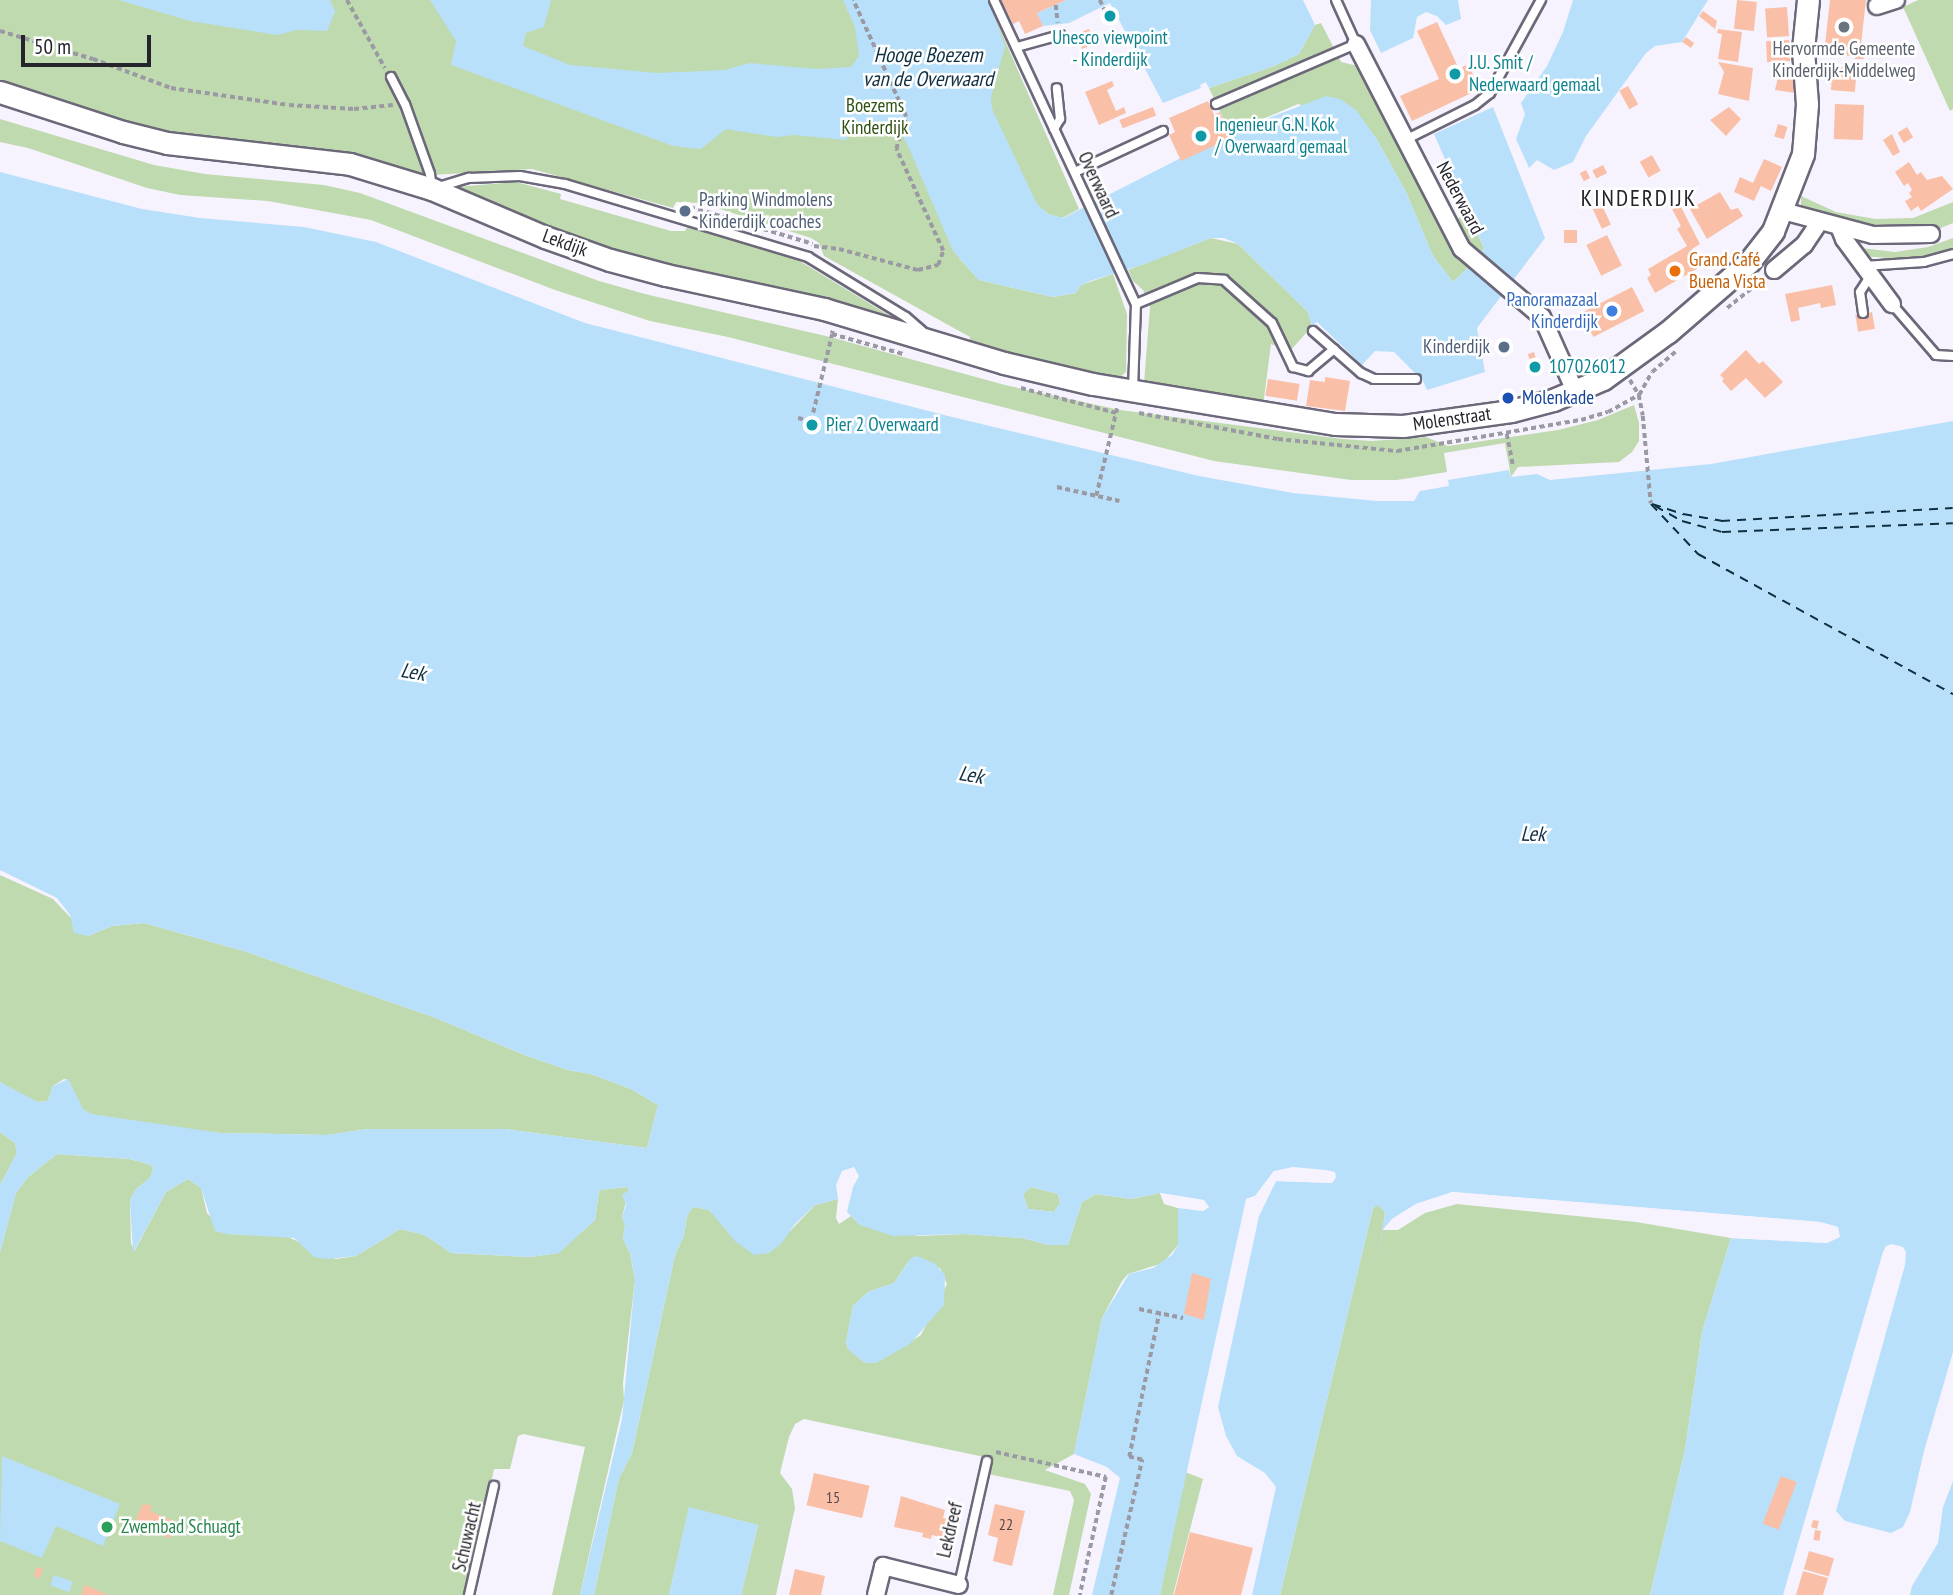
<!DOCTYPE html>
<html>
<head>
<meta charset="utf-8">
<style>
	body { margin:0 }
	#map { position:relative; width:1953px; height:1595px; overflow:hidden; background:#f6f3ff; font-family:"PT Sans Narrow",sans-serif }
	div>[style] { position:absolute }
	.green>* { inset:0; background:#bfdaae }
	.water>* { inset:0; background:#b8e0fb; transform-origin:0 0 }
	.pier>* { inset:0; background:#f6f3ff }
	.ferry>* { height:2px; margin-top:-1px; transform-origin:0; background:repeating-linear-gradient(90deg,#102f41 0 9px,transparent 0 16px) }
	.building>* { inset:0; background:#f9bfa7; transform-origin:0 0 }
	.path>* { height:3.5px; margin-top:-1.75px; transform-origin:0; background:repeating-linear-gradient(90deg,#9b99a3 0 5px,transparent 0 8.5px) }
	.roads { filter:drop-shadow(2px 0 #6c6879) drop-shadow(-2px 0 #6c6879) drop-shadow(0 2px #6c6879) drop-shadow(0 -2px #6c6879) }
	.lane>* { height:8px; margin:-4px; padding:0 4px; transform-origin:4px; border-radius:4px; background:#fff }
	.street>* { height:16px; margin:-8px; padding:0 8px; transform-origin:8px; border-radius:8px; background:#fff }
	.secondary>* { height:21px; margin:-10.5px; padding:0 10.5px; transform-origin:10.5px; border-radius:10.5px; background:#fff }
	.dots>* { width:19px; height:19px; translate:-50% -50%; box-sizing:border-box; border:4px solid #fff; border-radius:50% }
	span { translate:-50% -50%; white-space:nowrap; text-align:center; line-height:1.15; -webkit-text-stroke:5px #fff; paint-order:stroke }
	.number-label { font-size:16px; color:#5a4a4a }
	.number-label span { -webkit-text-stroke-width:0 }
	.culture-label { font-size:19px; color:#0d838f }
	.left { translate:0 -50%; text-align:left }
	.worship-label { font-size:19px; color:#5b616d }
	.park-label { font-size:19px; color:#2e5010 }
	.street-label { font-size:19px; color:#25232b }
	.service-label { font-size:19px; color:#4e5e75 }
	.right { translate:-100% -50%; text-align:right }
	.food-label { font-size:19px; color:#c56008 }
	.shop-label { font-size:19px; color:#366cbe }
	.transit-label { font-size:19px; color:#164399 }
	.leisure-label { font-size:19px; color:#27864d }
	.water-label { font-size:21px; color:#102f41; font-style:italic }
	.quarter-label { font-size:23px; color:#25232b; letter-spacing:2px }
	.scale { position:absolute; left:21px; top:35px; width:130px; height:32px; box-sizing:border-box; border:4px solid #25232b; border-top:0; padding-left:9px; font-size:21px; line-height:24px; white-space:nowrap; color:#25232b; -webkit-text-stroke:5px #fff; paint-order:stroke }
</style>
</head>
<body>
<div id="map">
	<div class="green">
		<div style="clip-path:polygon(0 0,987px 0,1079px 209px,1062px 218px,1048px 214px,1039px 206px,959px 258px,979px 280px,1053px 297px,1076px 293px,1081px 285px,1113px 274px,1127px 314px,1126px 372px,1119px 378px,1110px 379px,970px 345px,970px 337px,824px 256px,819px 243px,811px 238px,701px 203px,676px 202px,673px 208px,532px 169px,416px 176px,394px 166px,372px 161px,153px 132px,0 84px)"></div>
		<div style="clip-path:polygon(1918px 0,1953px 0,1953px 109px,1950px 111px,1903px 7px)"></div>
		<div style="clip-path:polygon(1321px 23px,1341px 62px,1358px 66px,1440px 228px,1468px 213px,1484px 248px,1471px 269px,1468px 268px,1453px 282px,1433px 256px,1406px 192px,1376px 138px,1298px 104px,1230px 133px,1209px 88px,1274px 66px,1299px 54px,1315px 25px)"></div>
		<div style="clip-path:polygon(0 119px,154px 165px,205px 174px,324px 185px,360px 193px,599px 281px,645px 294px,830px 337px,1005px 385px,1120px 410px,1342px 439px,1372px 441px,1426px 437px,1448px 446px,1558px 430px,1598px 420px,1634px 405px,1639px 423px,1639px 441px,1632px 452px,1619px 462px,1518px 467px,1511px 477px,1505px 443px,1444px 453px,1447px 472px,1397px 480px,1351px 480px,1214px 461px,728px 337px,650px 321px,555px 290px,371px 220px,268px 201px,180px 195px,147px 188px,28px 148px,0 142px)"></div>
		<div style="clip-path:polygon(516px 182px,561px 194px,560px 199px,671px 231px,685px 231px,687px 227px,793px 257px,900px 322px,636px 260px,536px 225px,455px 187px)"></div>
		<div style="clip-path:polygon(1801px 196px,1836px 212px,1875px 219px,1913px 218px,1953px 202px,1953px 223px,1919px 237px,1882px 231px,1801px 208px)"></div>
		<div style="clip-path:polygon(1211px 238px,1238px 244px,1308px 312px,1312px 326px,1316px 322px,1289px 352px,1271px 344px,1263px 406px,1144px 383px,1150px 307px,1143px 290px,1133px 281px,1128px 270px)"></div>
		<div style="clip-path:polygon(1953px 238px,1953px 256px,1904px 269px,1905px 259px,1860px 256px,1853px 247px,1895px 252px,1928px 247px)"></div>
		<div style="clip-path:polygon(0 875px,53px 899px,88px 936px,112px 926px,144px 923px,247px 952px,436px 1018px,527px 1056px,568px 1070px,591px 1074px,631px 1089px,658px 1105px,647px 1148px,505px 1129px,368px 1129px,327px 1135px,221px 1133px,179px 1129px,91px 1114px,83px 1110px,68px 1080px,64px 1079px,53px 1086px,48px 1101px,38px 1102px,23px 1096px,0 1082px)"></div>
		<div style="clip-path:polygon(0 1132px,15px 1143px,17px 1153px,0 1185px)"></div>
		<div style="clip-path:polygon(57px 1154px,130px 1159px,151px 1165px,153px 1169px,150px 1178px,136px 1189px,130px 1200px,131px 1244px,135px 1250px,166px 1192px,188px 1179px,201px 1188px,207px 1213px,227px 1234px,286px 1236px,336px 1259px,356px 1256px,400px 1229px,425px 1235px,451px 1253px,530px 1257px,558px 1253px,595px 1220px,599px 1190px,627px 1187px,629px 1190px,622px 1217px,625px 1225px,623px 1239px,630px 1253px,635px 1280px,623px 1383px,624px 1400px,580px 1595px,552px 1595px,585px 1447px,523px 1434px,518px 1436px,510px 1469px,494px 1469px,467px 1595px,0 1595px,0 1252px,16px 1193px,28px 1177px)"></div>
		<div style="clip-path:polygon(1031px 1187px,1058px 1194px,1060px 1203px,1054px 1212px,1028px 1209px,1023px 1194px)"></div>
		<div style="clip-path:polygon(evenodd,1160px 1193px,1164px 1204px,1178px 1208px,1178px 1245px,1163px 1263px,1128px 1274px,1122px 1281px,1102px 1318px,1074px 1454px,1045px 1470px,1085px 1484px,1091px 1494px,1069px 1595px,1053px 1595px,1074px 1500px,1070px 1491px,988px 1474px,989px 1458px,804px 1419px,795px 1424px,789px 1437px,780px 1473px,792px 1489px,795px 1508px,776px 1595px,741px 1595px,758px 1525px,689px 1508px,669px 1595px,594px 1595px,619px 1478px,632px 1453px,675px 1255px,684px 1235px,687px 1215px,693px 1207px,709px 1210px,722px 1224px,769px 1253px,815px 1205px,838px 1199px,836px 1218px,839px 1224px,851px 1216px,860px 1225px,919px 1236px,965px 1234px,1023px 1238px,1048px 1245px,1068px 1245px,1082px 1202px,1096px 1194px,1131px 1199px,1160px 1193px,908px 1262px,940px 1268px,947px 1284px,921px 1335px,876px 1363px,865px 1363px,848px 1349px,846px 1342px,853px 1306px,868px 1292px,894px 1283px,908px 1262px)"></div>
		<div style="clip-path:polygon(1378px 1204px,1385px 1212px,1383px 1230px,1398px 1230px,1425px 1213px,1457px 1204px,1636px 1222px,1731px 1238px,1702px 1332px,1685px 1450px,1650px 1595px,1280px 1595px,1373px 1208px)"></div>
		<div style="clip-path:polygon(1185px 1472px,1203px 1479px,1173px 1595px,1160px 1595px)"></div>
	</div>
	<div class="water">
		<div style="clip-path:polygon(119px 0,330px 0,335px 11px,327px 31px,297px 30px,277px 35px,190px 21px)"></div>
		<div style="clip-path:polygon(430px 0,551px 0,544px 27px,526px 33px,523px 46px,570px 65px,657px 73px,725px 70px,749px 63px,817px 69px,851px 67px,859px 56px,855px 27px,843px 0,988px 0,1005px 46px,991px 97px,992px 109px,1037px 204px,1048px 214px,1063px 218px,1230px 133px,1326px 96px,1340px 99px,1356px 110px,1376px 138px,1406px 192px,1433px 256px,1453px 282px,1468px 268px,1471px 269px,1484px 248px,1434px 134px,1493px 107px,1545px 238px,1477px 328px,1485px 372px,1427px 390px,1423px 381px,1394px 352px,1375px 351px,1362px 365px,1317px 322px,1312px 326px,1308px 312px,1238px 244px,1224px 238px,1211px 238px,1145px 264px,1093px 280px,1081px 285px,1076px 293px,1053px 297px,979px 280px,953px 251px,909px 148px,900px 131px,890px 123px,877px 121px,853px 127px,846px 140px,794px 135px,777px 137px,726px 129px,701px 149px,673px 146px,451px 65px,456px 41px)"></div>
		<div style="clip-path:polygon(1066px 0,1303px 0,1315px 25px,1299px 54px,1274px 66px,1209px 88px,1206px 82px,1200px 85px,1201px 88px,1163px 103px,1110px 3px,1069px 23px,1043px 26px,1037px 13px)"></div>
		<div style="clip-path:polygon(1371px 0,1458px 0,1461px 19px,1446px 25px,1437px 16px,1426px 12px,1417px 17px,1413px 38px,1381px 53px,1370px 30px)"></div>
		<div style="clip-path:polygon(1573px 0,1708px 0,1682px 42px,1655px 46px,1646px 53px,1586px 136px,1573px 162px,1554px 170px,1537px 160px,1529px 168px,1516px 139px,1525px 114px,1521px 103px,1547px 66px,1563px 32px)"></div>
		<div style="clip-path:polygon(evenodd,0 172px,142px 209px,200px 218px,304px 227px,376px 242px,585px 323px,948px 416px,1199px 476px,1293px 493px,1377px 501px,1414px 501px,1420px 491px,1449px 486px,1448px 480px,1509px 470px,1511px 477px,1537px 474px,1550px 480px,1711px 464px,1953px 421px,1953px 1352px,1924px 1451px,1910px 1512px,1903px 1527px,1891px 1533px,1845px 1521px,1836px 1511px,1905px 1265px,1906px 1252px,1903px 1247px,1892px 1244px,1886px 1246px,1883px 1252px,1783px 1595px,1650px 1595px,1685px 1450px,1702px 1332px,1731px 1238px,1827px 1243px,1839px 1237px,1838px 1227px,1820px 1222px,1453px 1192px,1416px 1204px,1392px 1219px,1383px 1230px,1378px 1258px,1385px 1212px,1377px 1205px,1373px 1208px,1280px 1595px,1252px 1595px,1276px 1487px,1265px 1473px,1237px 1456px,1226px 1436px,1218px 1407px,1259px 1216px,1269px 1194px,1276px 1181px,1332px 1183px,1336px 1177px,1326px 1170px,1274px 1171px,1255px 1196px,1246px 1199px,1160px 1595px,1092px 1595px,1120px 1478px,1107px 1467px,1074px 1454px,1102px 1318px,1129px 1274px,1153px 1268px,1172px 1255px,1178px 1245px,1178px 1208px,1203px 1211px,1209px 1207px,1203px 1200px,1160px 1193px,1131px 1199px,1096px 1194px,1082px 1202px,1068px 1245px,1048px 1245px,1023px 1238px,965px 1234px,893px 1236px,860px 1225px,847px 1212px,853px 1187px,859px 1176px,854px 1167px,842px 1171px,836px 1185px,838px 1199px,815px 1205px,795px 1224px,781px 1244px,769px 1253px,754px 1255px,735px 1241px,709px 1210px,693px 1207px,687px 1215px,684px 1235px,675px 1255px,632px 1453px,619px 1478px,594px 1595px,580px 1595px,622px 1419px,635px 1280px,630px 1253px,623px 1239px,625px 1225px,622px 1217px,626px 1205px,622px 1195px,629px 1190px,627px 1187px,599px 1190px,595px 1220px,559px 1253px,530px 1257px,451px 1253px,425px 1235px,400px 1229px,356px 1256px,327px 1259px,314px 1257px,294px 1238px,227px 1234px,215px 1231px,201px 1188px,188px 1179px,166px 1192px,133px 1253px,130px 1200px,136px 1189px,150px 1178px,153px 1169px,151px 1165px,130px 1159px,57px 1154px,28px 1177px,16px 1193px,0 1252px,0 1185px,17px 1153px,15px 1143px,0 1132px,0 1082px,38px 1102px,48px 1101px,53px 1086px,68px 1079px,83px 1109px,91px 1114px,221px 1133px,327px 1135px,368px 1129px,505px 1129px,647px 1148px,658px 1105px,631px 1089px,591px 1074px,568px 1070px,527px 1056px,436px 1018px,247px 952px,144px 923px,112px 926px,88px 936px,74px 933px,70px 915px,57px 898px,0 870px,0 172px,1031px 1187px,1058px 1194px,1060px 1203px,1054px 1212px,1028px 1209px,1023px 1194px,1031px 1187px)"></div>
		<div style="clip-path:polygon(917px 1256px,934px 1263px,945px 1275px,944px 1305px,910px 1344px,876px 1363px,865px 1363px,848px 1349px,846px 1342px,853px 1306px,868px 1292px,894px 1283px,911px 1258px)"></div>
		<div style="clip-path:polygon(2px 1456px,120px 1504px,103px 1546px,56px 1526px,42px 1558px,0 1541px)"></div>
		<div style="clip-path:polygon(1953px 1481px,1953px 1595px,1910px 1595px,1912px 1586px,1938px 1543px,1943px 1507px)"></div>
		<div style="clip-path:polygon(689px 1507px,758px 1525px,741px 1595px,669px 1595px)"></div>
		<div style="left:54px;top:1575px;width:20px;height:11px;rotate:20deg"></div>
	</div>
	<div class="pier">
		<div style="clip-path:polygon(1293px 1167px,1326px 1170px,1335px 1172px,1336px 1177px,1332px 1183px,1276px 1181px,1259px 1216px,1261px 1204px,1274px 1178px,1331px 1179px,1332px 1177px,1326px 1173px,1294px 1171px,1276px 1174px,1257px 1199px,1246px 1199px,1255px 1196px,1274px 1171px)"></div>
		<div style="clip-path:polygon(1452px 1192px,1820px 1222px,1838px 1227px,1840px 1237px,1827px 1243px,1731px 1238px,1728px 1238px,1732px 1235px,1826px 1239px,1836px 1235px,1835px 1230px,1820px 1225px,1453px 1195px,1418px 1207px,1387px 1230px,1383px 1230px,1392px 1219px,1416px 1204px)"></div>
		<div style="clip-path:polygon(1160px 1193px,1204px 1200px,1209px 1207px,1203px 1211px,1174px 1207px,1178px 1204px,1204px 1206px,1202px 1203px,1161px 1196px)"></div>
	</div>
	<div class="ferry">
		<div style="left:1651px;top:504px;width:69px;rotate:46.8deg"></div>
		<div style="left:1698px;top:554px;width:291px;rotate:28.8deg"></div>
		<div style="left:1652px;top:504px;width:33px;rotate:18deg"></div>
		<div style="left:1683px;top:514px;width:39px;rotate:10deg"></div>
		<div style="left:1721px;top:521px;width:232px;rotate:-3.2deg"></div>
		<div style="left:1655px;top:506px;width:31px;rotate:29deg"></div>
		<div style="left:1682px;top:521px;width:41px;rotate:15.4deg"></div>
		<div style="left:1722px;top:532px;width:231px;rotate:-2.2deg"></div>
	</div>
	<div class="building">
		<div style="clip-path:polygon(1001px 0,1066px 0,1037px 13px,1043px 26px,1025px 34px,1019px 21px,1013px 24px)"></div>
		<div style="left:1737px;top:0;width:20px;height:29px;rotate:6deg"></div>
		<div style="clip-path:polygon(1830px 0,1866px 0,1861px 44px,1851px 43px,1850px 56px,1824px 53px)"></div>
		<div style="left:1787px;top:7px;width:29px;height:22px;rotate:86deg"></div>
		<div style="clip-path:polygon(1703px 11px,1717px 21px,1715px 29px,1699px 16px)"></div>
		<div style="clip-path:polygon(1437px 22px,1459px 69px,1468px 64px,1480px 89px,1412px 121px,1400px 96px,1439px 79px,1417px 31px)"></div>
		<div style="left:1089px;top:29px;width:16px;height:14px;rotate:68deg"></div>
		<div style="clip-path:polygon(1718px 29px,1742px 32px,1738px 62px,1718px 59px,1722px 34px,1717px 33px)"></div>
		<div style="clip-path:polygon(1686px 37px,1694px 43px,1691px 48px,1682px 42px)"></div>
		<div style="left:1789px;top:40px;width:21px;height:23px;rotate:87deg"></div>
		<div style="clip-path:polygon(1856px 51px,1864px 52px,1864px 59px,1855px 59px)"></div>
		<div style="clip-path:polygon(1718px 62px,1753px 68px,1749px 101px,1718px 94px,1724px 72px)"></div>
		<div style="left:1833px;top:66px;width:24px;height:24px;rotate:5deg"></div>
		<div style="clip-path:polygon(1779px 73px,1795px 76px,1796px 93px,1775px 90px)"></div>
		<div style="clip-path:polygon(1112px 81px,1114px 86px,1107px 90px,1116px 111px,1124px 107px,1126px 113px,1099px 125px,1085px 92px)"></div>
		<div style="left:1628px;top:86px;width:21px;height:10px;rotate:61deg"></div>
		<div style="clip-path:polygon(1208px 101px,1214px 115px,1220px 112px,1231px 138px,1181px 161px,1169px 135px,1175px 132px,1169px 118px)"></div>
		<div style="left:1835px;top:104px;width:29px;height:35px;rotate:2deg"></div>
		<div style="left:1153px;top:107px;width:9px;height:36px;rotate:69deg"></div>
		<div style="clip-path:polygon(1729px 107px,1741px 119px,1726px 136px,1710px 120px)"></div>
		<div style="left:1778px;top:124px;width:10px;height:13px;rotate:17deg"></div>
		<div style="left:1907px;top:127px;width:12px;height:11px;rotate:59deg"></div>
		<div style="clip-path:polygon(1892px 134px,1900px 152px,1893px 156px,1883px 140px)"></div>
		<div style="left:1652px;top:155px;width:18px;height:14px;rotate:61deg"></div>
		<div style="clip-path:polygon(1764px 159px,1782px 167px,1771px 191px,1761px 186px,1754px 201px,1734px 192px,1740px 177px,1753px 183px)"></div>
		<div style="clip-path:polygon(1909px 162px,1917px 175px,1921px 172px,1927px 180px,1942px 176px,1953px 189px,1921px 211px,1918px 206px,1911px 211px,1905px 201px,1912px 197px,1909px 193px,1912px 190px,1908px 183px,1904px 186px,1895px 172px)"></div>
		<div style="left:1603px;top:165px;width:9px;height:12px;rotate:63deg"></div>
		<div style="left:1586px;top:170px;width:9px;height:7px;rotate:63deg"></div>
		<div style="clip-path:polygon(1720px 192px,1731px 210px,1738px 208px,1743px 216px,1707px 239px,1690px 209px)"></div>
		<div style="left:1600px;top:201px;width:26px;height:10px;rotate:65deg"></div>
		<div style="clip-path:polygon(1680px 205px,1700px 244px,1692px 249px,1700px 267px,1655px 293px,1647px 278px,1651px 275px,1648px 269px,1687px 246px,1677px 229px,1681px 226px,1672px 209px)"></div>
		<div style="left:1564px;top:230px;width:13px;height:13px"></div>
		<div style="left:1607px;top:235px;width:34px;height:23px;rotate:64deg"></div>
		<div style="clip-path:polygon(1832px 285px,1836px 305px,1821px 308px,1820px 303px,1798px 308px,1800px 320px,1791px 322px,1785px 294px)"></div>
		<div style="left:1632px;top:287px;width:27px;height:57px;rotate:63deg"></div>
		<div style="left:1872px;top:312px;width:17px;height:17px;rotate:80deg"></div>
		<div style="clip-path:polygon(1746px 350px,1759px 364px,1763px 361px,1783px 382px,1765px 398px,1746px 378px,1731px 391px,1722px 381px,1724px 379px,1720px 375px)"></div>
		<div style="clip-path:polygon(1534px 352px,1540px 372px,1533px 373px,1528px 354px)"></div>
		<div style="clip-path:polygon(1325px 377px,1350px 381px,1345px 411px,1306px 406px,1310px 380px,1325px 382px)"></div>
		<div style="left:1268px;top:379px;width:32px;height:17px;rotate:9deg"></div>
		<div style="clip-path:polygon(1192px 1273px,1211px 1279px,1204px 1320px,1184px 1314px)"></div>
		<div style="left:814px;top:1473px;width:57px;height:33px;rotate:13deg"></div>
		<div style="left:1781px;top:1476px;width:17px;height:51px;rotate:21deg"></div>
		<div style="clip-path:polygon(901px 1496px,945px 1510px,943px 1518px,952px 1520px,948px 1539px,932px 1535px,931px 1539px,922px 1537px,923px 1533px,894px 1527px)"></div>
		<div style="clip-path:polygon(143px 1503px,152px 1506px,150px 1511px,176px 1522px,169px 1539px,136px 1520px)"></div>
		<div style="clip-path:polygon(995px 1504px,1025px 1511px,1012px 1566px,993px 1561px,998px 1538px,988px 1535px)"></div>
		<div style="clip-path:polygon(1813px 1520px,1819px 1521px,1817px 1529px,1811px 1527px)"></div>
		<div style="left:1815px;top:1530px;width:6px;height:10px;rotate:9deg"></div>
		<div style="clip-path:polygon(1190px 1532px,1253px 1548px,1241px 1595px,1174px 1595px)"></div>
		<div style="left:1809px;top:1551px;width:26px;height:19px;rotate:16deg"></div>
		<div style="clip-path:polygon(37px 1567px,43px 1569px,39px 1579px,34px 1576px)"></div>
		<div style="clip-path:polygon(795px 1569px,825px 1576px,821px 1595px,789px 1595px)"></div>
		<div style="clip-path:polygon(1803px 1571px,1828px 1578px,1823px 1595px,1796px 1595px)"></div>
		<div style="clip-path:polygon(85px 1585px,108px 1595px,81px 1595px)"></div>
	</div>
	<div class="path">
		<div style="left:347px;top:0;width:78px;rotate:60.8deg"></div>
		<div style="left:1100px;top:0;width:17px;rotate:65deg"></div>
		<div style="left:1056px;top:5px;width:18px;rotate:84deg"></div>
		<div style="left:0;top:31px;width:97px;rotate:16.8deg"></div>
		<div style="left:93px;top:59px;width:83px;rotate:20.4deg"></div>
		<div style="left:171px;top:88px;width:119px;rotate:8.2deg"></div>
		<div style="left:289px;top:105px;width:65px;rotate:3.5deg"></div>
		<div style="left:354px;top:109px;width:39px;rotate:-6deg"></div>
		<div style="left:690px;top:207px;width:128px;rotate:16.7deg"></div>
		<div style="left:814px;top:246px;width:25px;rotate:7deg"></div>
		<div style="left:839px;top:249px;width:82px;rotate:14.9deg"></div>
		<div style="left:918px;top:270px;width:21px;rotate:-14deg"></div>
		<div style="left:938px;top:265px;width:15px;rotate:-70deg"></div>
		<div style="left:943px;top:251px;width:112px;rotate:-114.7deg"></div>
		<div style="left:896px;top:149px;width:34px;rotate:-73deg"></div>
		<div style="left:906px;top:117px;width:128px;rotate:-114.4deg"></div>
		<div style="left:1727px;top:308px;width:45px;rotate:-38.7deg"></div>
		<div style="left:833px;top:331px;width:3px;rotate:108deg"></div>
		<div style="left:832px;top:334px;width:74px;rotate:15.7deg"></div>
		<div style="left:1630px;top:380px;width:17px;rotate:59deg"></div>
		<div style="left:1639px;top:395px;width:21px;rotate:79deg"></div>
		<div style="left:1643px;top:416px;width:88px;rotate:84.8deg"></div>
		<div style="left:1021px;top:388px;width:98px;rotate:14.7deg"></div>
		<div style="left:1139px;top:413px;width:141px;rotate:10.6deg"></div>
		<div style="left:1278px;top:439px;width:120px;rotate:5.8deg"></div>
		<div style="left:1397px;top:451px;width:187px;rotate:-9.6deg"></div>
		<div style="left:1581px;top:420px;width:28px;rotate:-17deg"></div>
		<div style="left:1608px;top:412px;width:35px;rotate:-29deg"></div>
		<div style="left:1639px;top:395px;width:26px;rotate:-61deg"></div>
		<div style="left:1652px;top:372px;width:32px;rotate:-41deg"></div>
		<div style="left:798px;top:418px;width:25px;rotate:14deg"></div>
		<div style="left:811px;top:421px;width:89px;rotate:-76.4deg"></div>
		<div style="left:1507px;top:434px;width:32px;rotate:79deg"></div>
		<div style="left:1057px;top:487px;width:64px;rotate:12.7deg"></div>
		<div style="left:1096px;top:496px;width:90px;rotate:-76.6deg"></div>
		<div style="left:1139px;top:1309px;width:45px;rotate:11.6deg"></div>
		<div style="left:996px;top:1452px;width:113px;rotate:12.8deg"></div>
		<div style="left:1106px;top:1477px;width:121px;rotate:102.4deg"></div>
		<div style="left:1111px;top:1595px;width:139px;rotate:-77.1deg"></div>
		<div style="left:1142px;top:1460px;width:13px;rotate:-167deg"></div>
		<div style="left:1129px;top:1457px;width:147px;rotate:-78.2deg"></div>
	</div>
	<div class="roads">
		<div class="lane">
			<div style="left:994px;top:0;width:336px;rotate:65deg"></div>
			<div style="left:1136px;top:304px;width:85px;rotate:92deg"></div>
			<div style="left:1017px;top:47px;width:45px;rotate:-15.6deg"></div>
			<div style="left:391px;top:77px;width:30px;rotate:63deg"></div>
			<div style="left:405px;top:104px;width:74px;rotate:70.3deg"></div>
			<div style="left:430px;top:174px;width:15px;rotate:82deg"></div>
			<div style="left:432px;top:189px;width:39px;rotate:-17deg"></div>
			<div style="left:469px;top:178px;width:51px;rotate:-2.2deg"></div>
			<div style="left:520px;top:176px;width:46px;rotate:10.1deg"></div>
			<div style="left:565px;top:184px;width:254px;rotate:16.7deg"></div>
			<div style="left:808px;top:257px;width:115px;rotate:31.5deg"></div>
			<div style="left:906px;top:317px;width:21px;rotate:41deg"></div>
			<div style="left:1216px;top:104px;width:152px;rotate:-23.2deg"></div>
			<div style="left:1356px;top:44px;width:48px;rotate:-114.4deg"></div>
			<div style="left:1054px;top:129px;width:12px;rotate:-59deg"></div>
			<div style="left:1060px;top:119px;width:31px;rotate:-96deg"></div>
			<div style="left:1405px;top:140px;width:78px;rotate:-26.6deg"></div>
			<div style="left:1475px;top:105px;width:19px;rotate:-39deg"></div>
			<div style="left:1490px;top:93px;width:106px;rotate:-61.3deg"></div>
			<div style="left:1075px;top:172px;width:97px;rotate:-25deg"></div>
			<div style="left:1864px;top:266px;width:60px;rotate:-3.8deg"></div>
			<div style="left:1924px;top:262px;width:30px;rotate:-15deg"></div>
			<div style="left:1136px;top:304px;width:67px;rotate:-22.8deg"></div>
			<div style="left:1198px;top:278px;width:26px;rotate:4deg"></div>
			<div style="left:1224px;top:280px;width:64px;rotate:41.9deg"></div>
			<div style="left:1272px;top:323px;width:49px;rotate:64.5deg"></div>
			<div style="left:1293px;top:367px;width:16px;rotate:15deg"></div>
			<div style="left:1308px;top:371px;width:34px;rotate:-40deg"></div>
			<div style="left:1892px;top:304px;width:67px;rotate:49.2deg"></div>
			<div style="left:1936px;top:355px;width:17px;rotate:3deg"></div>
			<div style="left:1863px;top:313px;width:21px;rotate:-98deg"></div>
			<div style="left:1860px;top:292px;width:20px;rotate:-57deg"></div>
			<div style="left:1313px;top:331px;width:64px;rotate:41.2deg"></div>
			<div style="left:1361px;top:373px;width:14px;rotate:25deg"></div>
			<div style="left:1374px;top:379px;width:42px"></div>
			<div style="left:959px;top:1585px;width:127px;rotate:-77.3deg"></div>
			<div style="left:469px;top:1595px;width:112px;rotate:-77.1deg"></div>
		</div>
		<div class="street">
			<div style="left:1877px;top:6px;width:20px;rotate:-18deg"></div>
			<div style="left:1356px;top:44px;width:231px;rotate:62.7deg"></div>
			<div style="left:1462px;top:249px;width:105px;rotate:40.4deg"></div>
			<div style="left:1542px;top:317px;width:81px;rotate:66deg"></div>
			<div style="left:1783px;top:211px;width:93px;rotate:14.9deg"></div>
			<div style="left:1873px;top:235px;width:58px;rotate:-1deg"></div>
			<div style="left:1840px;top:229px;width:11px;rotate:68deg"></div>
			<div style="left:1844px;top:239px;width:81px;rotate:53.6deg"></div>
			<div style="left:1774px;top:270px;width:39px;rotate:-40deg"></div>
			<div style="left:1804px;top:245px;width:27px;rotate:-56deg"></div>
			<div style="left:876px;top:1595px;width:30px;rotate:-76deg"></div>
			<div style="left:883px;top:1566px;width:78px;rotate:14deg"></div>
		</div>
		<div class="secondary">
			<div style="left:0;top:92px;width:129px;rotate:18deg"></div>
			<div style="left:123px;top:132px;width:45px;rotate:14deg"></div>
			<div style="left:167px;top:143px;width:184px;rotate:6.5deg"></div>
			<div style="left:350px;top:164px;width:86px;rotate:17deg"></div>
			<div style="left:432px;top:189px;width:123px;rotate:23deg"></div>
			<div style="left:545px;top:237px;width:69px;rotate:19.5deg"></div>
			<div style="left:610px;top:260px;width:58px;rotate:15deg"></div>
			<div style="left:666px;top:275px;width:162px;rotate:12.1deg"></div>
			<div style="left:824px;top:309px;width:188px;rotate:16.7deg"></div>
			<div style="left:1004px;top:363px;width:91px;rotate:13.3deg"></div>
			<div style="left:1093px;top:384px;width:245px;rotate:9.4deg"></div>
			<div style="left:1335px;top:424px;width:68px;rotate:1.7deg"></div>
			<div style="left:1403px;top:426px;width:109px;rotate:-7.9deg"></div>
			<div style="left:1511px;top:411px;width:43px;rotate:-14.7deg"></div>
			<div style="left:1553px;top:400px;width:54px;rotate:-22.8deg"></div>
			<div style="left:1603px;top:379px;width:80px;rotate:-35.9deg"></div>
			<div style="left:1668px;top:332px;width:107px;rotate:-40.8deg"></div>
			<div style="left:1749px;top:262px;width:39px;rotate:-52deg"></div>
			<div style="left:1773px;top:231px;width:83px;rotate:-68.7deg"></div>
			<div style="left:1803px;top:154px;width:50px;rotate:-85.4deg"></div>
			<div style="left:1807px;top:104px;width:55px;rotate:-94.2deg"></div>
			<div style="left:1803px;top:49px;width:49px;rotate:-84.2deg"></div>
		</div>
	</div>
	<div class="dots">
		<div style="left:1110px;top:16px;background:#0f9aa8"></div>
		<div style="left:1844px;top:27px;background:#6b7280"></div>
		<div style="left:1455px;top:74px;background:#0f9aa8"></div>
		<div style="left:1201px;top:136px;background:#0f9aa8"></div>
		<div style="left:685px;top:211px;background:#5c6f8a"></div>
		<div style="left:1675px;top:271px;background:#e8710a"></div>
		<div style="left:1612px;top:311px;background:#3f7fe0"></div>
		<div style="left:1504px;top:347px;background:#5c6f8a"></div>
		<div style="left:1535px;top:367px;background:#0f9aa8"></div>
		<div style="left:1508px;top:398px;background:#1a4fb4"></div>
		<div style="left:812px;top:425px;background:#0f9aa8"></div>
		<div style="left:107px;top:1527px;background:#2e9e5b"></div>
	</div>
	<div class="number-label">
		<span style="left:833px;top:1497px">15</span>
		<span style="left:1006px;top:1524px">22</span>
	</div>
	<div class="culture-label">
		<span style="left:1110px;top:49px">Unesco viewpoint<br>- Kinderdijk</span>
		<span class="left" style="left:1469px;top:74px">J.U. Smit /<br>Nederwaard gemaal</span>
		<span class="left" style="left:1215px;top:136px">Ingenieur G.N. Kok<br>/ Overwaard gemaal</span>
		<span class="left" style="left:1549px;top:367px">107026012</span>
		<span class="left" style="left:826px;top:425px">Pier 2 Overwaard</span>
	</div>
	<div class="worship-label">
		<span style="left:1844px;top:60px">Hervormde Gemeente<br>Kinderdijk-Middelweg</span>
	</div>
	<div class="park-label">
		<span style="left:875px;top:117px">Boezems<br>Kinderdijk</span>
	</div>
	<div class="street-label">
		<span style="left:1098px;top:185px;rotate:65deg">Overwaard</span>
		<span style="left:1460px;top:198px;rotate:62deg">Nederwaard</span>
		<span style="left:565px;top:243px;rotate:20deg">Lekdijk</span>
		<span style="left:1452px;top:419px;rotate:-8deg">Molenstraat</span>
		<span style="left:950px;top:1530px;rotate:-77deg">Lekdreef</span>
		<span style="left:467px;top:1537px;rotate:-77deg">Schuwacht</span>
	</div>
	<div class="service-label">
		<span class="left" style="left:699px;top:211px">Parking Windmolens<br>Kinderdijk coaches</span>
		<span class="right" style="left:1490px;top:347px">Kinderdijk</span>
	</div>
	<div class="food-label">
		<span class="left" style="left:1689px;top:271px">Grand Café<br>Buena Vista</span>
	</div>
	<div class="shop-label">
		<span class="right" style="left:1598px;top:311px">Panoramazaal<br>Kinderdijk</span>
	</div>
	<div class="transit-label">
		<span class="left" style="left:1522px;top:398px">Molenkade</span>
	</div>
	<div class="leisure-label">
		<span class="left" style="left:121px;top:1527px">Zwembad Schuagt</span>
	</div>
	<div class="water-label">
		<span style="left:928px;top:67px">Hooge Boezem<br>van de Overwaard</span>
		<span style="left:413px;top:672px;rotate:10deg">Lek</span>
		<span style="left:971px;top:775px;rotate:10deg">Lek</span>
		<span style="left:1533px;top:834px;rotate:1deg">Lek</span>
	</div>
	<div class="quarter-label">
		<span style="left:1639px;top:198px">KINDERDIJK</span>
	</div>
	<div class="scale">50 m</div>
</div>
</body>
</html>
